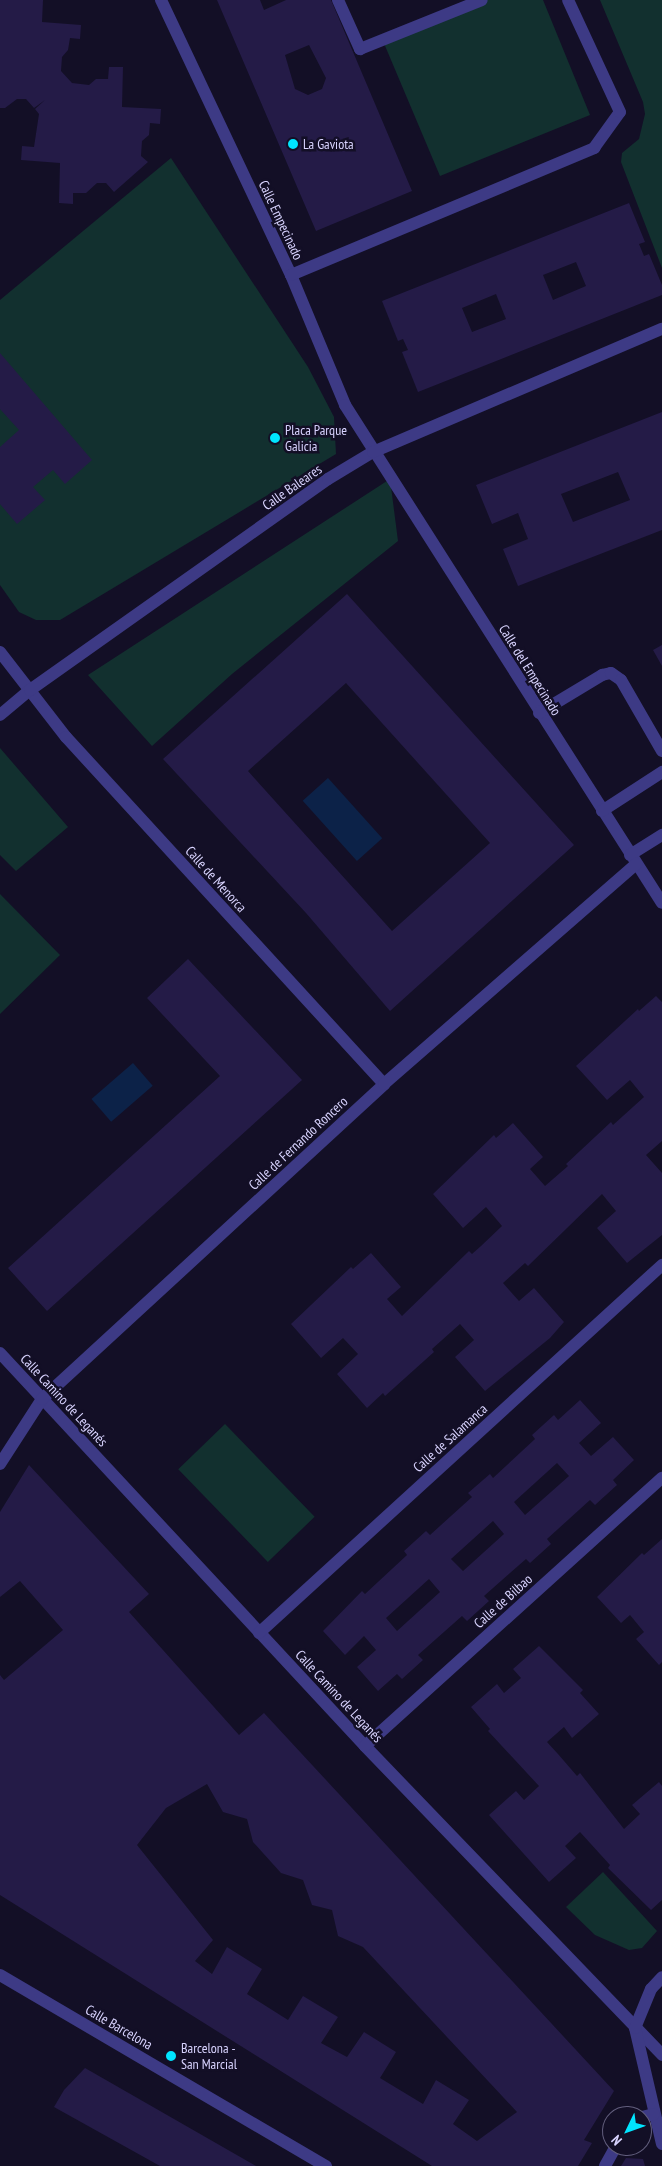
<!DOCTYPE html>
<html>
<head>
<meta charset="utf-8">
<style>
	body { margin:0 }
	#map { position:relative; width:662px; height:2166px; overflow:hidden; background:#130f26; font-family:"PT Sans Narrow",sans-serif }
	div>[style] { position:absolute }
	.green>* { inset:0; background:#12302f; transform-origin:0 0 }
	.water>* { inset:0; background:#0c2248; transform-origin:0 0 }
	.building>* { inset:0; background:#241b47 }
	.minor>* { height:12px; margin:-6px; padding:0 6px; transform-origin:6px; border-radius:6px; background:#3d3a85 }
	.dots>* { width:14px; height:14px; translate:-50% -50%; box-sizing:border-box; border:2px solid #130f26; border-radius:50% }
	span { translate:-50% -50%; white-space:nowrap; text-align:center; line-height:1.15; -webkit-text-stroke:5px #130f26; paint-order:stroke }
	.poi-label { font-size:14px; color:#d9d4ff }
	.left { translate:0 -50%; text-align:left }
	.street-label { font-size:14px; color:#d9d4ff }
	.north { position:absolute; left:602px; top:2106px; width:50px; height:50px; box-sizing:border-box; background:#130f26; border:1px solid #625e7d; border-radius:50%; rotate:228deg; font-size:14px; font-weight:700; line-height:20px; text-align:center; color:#d9d4ff }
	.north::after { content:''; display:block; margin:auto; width:18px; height:22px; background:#00e5ff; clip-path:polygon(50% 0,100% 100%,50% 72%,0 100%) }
</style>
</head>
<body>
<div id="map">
	<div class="green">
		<div style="clip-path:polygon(482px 0,543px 0,590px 115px,440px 176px,383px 41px)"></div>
		<div style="clip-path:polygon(600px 0,662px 0,662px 268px,621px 162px,622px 153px,639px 139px,645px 114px,643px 102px)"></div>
		<div style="clip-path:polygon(171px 158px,308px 367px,334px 417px,336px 454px,60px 620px,36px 620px,19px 612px,0 585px,0 300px)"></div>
		<div style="clip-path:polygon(390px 479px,398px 541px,232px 674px,152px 746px,88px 675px)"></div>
		<div style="clip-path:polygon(0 748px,68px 827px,16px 871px,0 855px)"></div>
		<div style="clip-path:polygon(0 894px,60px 955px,0 1014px)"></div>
		<div style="left:225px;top:1424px;width:129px;height:65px;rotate:46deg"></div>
		<div style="clip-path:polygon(603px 1872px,657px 1931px,642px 1948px,629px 1950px,595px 1935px,566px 1907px)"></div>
	</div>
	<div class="water">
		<div style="left:328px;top:778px;width:81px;height:34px;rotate:48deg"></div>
		<div style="left:133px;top:1063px;width:30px;height:55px;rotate:49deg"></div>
	</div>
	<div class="building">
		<div style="clip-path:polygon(0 0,43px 0,42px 22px,81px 25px,80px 39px,70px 38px,68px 50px,62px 57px,61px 71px,72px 83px,89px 85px,96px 79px,108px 79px,109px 67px,123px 67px,122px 107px,161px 109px,160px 124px,150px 123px,149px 135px,142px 141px,141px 156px,148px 162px,114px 192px,106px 183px,97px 183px,86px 193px,73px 193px,73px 204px,59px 203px,60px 163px,21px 160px,22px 146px,34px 147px,39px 114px,35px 109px,45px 100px,34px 108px,26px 99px,17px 99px,5px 108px,0 108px)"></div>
		<div style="clip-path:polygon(evenodd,217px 0,260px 0,264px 10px,286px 0,331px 0,412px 191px,316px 231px,217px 0,309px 45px,326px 78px,322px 89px,308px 95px,295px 89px,285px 55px,309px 45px)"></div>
		<div style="clip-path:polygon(evenodd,629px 203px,645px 242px,639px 244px,644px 256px,649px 254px,662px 285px,662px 295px,418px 392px,402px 352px,408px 350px,403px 339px,398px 341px,382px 301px,629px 203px,576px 262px,586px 286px,553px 300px,543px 275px,576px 262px,629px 203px,496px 294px,506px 319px,472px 332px,462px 308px,496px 294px)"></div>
		<div style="clip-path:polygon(0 353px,92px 460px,65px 484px,53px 470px,33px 487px,45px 500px,17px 524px,0 504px,0 447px,19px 430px,0 409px)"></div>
		<div style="clip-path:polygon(evenodd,662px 412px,662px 530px,518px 586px,503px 549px,528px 539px,518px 513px,492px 524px,476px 485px,662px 412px,618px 472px,630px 500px,573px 522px,561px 494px,618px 472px)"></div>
		<div style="clip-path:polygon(evenodd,347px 594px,574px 845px,390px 1011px,306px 913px,163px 759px,347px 594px,346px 683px,490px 843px,392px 931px,248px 771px,346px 683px)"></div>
		<div style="clip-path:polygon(662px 645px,662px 666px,653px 650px)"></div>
		<div style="clip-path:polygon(188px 959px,302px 1080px,47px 1311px,8px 1268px,220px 1076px,147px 998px)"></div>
		<div style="clip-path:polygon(656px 996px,662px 1002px,662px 1141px,646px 1155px,662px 1173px,662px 1235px,627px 1263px,597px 1228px,616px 1211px,602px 1194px,528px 1266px,525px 1263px,503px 1283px,519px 1301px,534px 1288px,564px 1322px,550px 1338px,485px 1391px,455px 1357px,474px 1340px,460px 1324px,432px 1349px,434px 1352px,385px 1396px,383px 1393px,367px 1408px,337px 1374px,358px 1354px,343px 1338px,321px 1358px,291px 1324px,351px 1267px,353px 1269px,371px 1253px,401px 1287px,387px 1299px,402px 1316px,469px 1251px,472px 1254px,481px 1246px,502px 1226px,486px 1207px,463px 1228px,433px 1194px,494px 1135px,496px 1138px,513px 1123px,543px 1157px,530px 1169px,545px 1186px,568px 1166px,566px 1164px,611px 1122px,613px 1125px,644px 1097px,630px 1080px,607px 1100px,576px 1066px,638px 1009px,639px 1011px)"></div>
		<div style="clip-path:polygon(evenodd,580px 1400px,601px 1423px,579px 1443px,591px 1456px,613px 1437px,634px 1460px,613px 1480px,617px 1485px,595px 1505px,590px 1500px,547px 1539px,551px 1544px,530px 1563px,526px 1559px,484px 1596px,489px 1601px,467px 1621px,462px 1616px,418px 1655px,423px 1660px,402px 1679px,397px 1674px,378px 1691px,357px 1667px,376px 1650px,364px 1636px,345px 1655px,323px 1631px,362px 1591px,365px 1594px,407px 1555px,404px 1551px,426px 1531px,430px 1535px,472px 1497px,468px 1493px,490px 1474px,493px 1478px,535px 1439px,532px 1435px,554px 1415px,558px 1420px,580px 1400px,557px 1463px,569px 1476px,525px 1515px,514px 1502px,557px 1463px,580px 1400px,493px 1521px,504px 1534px,463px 1571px,451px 1559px,493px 1521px,580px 1400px,429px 1579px,440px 1592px,397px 1631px,386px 1618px,429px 1579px)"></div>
		<div style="clip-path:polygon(evenodd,29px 1465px,149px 1594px,129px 1612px,239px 1735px,264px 1713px,614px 2091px,584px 2140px,592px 2143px,578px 2166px,432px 2166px,0 1895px,0 1675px,4px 1680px,63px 1630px,20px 1581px,0 1597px,0 1512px,29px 1465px,207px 1784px,223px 1812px,247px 1819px,253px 1842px,281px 1873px,303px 1880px,312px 1905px,332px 1910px,338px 1936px,363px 1947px,517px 2112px,477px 2141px,453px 2124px,469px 2100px,436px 2080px,423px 2104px,380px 2078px,396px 2052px,364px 2032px,347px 2057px,321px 2043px,338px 2017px,303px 1996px,288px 2020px,247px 1994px,262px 1969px,227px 1947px,212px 1974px,195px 1961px,213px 1940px,137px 1845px,166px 1808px,207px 1784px)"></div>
		<div style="clip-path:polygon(662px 1539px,662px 1662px,659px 1665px,636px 1639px,644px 1632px,630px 1615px,621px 1623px,597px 1597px,642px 1553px,644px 1555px)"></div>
		<div style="clip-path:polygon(539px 1646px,583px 1690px,580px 1693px,599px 1714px,572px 1738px,564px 1727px,547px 1742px,558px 1754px,577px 1776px,580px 1773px,624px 1829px,640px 1814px,632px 1805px,659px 1782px,662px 1786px,662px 1900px,651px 1910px,608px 1868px,610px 1865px,580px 1832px,565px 1846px,576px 1858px,549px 1882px,489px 1815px,516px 1791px,524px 1800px,539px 1786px,488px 1731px,490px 1729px,471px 1707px,497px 1684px,504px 1693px,521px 1678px,513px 1669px)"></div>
		<div style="clip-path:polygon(85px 2068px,256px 2166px,160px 2166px,54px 2107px,64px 2090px)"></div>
		<div style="clip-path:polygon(626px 2158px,643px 2159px,645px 2166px,621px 2166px)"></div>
	</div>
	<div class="minor">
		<div style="left:161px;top:0;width:304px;rotate:64.7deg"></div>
		<div style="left:291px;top:275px;width:141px;rotate:67.4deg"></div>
		<div style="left:345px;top:405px;width:590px;rotate:57.52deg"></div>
		<div style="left:338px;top:0;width:54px;rotate:65.8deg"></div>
		<div style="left:360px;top:49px;width:131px;rotate:-21.9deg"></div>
		<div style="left:291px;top:275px;width:329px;rotate:-22.7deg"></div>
		<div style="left:594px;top:148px;width:44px;rotate:-54.2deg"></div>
		<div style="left:620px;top:112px;width:123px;rotate:-114.9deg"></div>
		<div style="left:0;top:652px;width:108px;rotate:52.2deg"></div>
		<div style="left:66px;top:737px;width:471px;rotate:47.5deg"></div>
		<div style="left:539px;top:713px;width:74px;rotate:-31.1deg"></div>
		<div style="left:602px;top:675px;width:9px;rotate:-13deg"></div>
		<div style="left:611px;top:673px;width:12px;rotate:35deg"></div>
		<div style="left:621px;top:680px;width:82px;rotate:60deg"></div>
		<div style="left:0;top:715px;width:39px;rotate:-40deg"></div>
		<div style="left:30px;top:690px;width:365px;rotate:-35.3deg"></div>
		<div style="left:328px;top:479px;width:52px;rotate:-31deg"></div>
		<div style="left:373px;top:452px;width:314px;rotate:-23.1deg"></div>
		<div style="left:602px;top:811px;width:72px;rotate:-33deg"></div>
		<div style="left:630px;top:855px;width:38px;rotate:-32deg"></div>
		<div style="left:0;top:1353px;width:536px;rotate:47.12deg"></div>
		<div style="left:365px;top:1746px;width:429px;rotate:46.1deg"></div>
		<div style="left:0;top:1464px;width:77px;rotate:-57.1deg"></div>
		<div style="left:42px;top:1399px;width:465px;rotate:-42.6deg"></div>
		<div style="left:384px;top:1084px;width:335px;rotate:-41.1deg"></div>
		<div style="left:259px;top:1633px;width:546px;rotate:-42.4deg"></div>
		<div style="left:365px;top:1746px;width:400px;rotate:-42.1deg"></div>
		<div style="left:0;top:1975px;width:378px;rotate:30.4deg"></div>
		<div style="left:635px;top:2028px;width:119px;rotate:76.9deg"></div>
		<div style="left:635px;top:2028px;width:42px;rotate:-67.7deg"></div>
		<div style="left:651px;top:1989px;width:16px;rotate:-47deg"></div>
		<div style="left:642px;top:2117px;width:12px;rotate:-14deg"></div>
		<div style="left:605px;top:2166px;width:23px;rotate:-61deg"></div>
	</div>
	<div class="dots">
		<div style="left:293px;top:144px;background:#00e5ff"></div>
		<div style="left:275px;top:438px;background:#00e5ff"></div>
		<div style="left:171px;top:2056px;background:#00e5ff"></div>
	</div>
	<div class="poi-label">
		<span class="left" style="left:303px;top:144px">La Gaviota</span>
		<span class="left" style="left:285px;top:438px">Placa Parque<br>Galicia</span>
		<span class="left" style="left:181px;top:2056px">Barcelona -<br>San Marcial</span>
	</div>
	<div class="street-label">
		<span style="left:281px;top:220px;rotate:65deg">Calle Empecinado</span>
		<span style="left:292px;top:487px;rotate:-35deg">Calle Baleares</span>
		<span style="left:530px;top:670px;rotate:58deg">Calle del Empecinado</span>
		<span style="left:216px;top:879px;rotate:48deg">Calle de Menorca</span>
		<span style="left:298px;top:1143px;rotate:-43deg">Calle de Fernando Roncero</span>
		<span style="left:64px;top:1400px;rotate:47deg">Calle Camino de Leganés</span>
		<span style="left:450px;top:1438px;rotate:-42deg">Calle de Salamanca</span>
		<span style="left:503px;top:1601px;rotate:-42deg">Calle de Bilbao</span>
		<span style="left:339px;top:1696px;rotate:47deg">Calle Camino de Leganés</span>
		<span style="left:119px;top:2027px;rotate:30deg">Calle Barcelona</span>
	</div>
	<div class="north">N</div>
</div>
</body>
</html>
